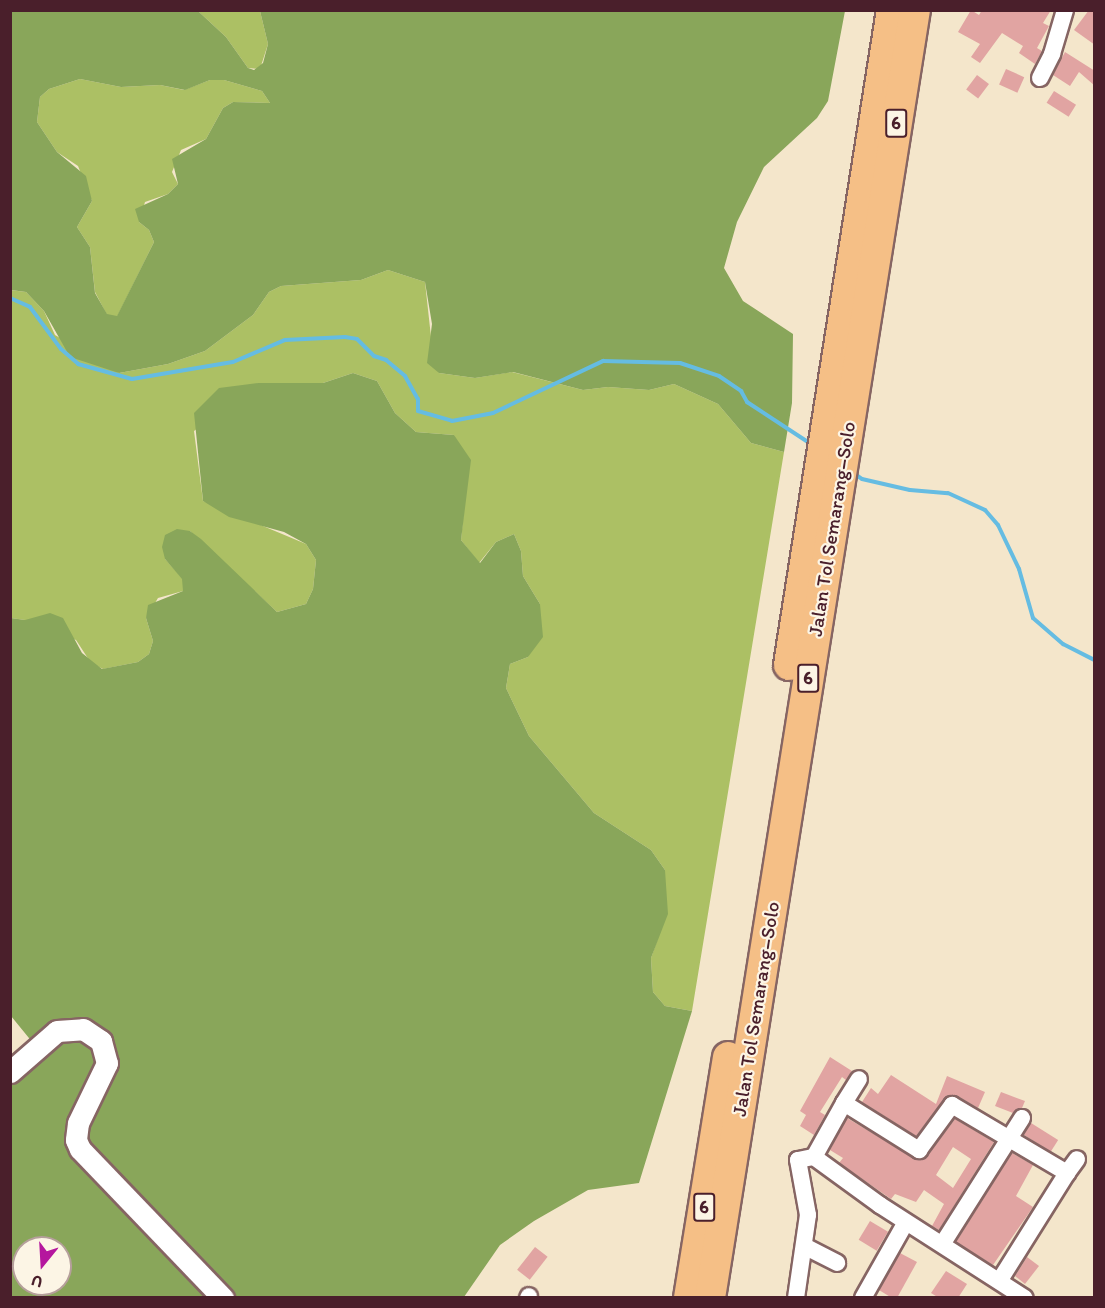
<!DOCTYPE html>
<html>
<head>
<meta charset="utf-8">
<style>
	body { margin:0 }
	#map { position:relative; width:1105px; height:1308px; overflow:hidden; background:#f4e6cb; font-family:Itim,sans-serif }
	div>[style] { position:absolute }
	.green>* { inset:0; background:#acc064 }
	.forest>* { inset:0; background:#89a65a }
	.stream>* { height:4px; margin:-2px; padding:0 2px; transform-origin:2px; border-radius:2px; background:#65bce2 }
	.building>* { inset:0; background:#e1a4a2; transform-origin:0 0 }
	.roads { filter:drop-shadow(2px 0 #866563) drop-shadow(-2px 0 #866563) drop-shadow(0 2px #866563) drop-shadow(0 -2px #866563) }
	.minor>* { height:16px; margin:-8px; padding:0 8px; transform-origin:8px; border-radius:8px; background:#fff }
	.tertiary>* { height:21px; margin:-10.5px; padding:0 10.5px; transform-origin:10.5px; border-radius:10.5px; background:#fff }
	.motorway>* { height:30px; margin:-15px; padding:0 15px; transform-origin:15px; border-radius:15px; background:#f5bf86 }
	span { translate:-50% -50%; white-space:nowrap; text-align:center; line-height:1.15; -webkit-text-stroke:4.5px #fcf5e5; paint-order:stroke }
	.shield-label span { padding:2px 4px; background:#fcf5e5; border:2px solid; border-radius:4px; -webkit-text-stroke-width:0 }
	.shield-label { font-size:18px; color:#4a1f2b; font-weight:700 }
	.street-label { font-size:20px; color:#4a1f2b }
	.frame { position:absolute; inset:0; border:12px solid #4a1f2b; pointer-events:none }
	.north { position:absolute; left:12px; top:1236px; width:60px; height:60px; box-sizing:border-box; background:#fcf5e5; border:2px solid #b59f9b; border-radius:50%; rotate:198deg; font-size:16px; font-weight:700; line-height:24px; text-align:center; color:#4a1f2b }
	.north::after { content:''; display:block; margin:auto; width:21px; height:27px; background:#b5179e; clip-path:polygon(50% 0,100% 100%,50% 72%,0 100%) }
</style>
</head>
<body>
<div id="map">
	<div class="green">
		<div style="clip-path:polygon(198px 11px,260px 11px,268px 44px,260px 69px,248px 68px,226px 37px)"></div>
		<div style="clip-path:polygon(80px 79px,121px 87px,160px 85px,184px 90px,210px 80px,224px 80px,262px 91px,270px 103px,233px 102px,223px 108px,206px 139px,181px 150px,172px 172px,178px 184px,168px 194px,145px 202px,139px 222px,149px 230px,154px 242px,117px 317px,107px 315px,95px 292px,90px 247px,77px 227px,92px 201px,78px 166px,57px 152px,37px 122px,40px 97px,49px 89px)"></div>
		<div style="clip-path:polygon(388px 270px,425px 282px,431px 337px,439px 373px,475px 378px,512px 372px,583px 390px,608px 387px,649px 390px,674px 384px,718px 404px,751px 443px,784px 452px,692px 1011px,665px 1006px,653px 992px,651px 958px,658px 938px,665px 870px,651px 850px,594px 813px,529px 736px,506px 688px,510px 664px,528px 657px,540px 604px,523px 576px,521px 551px,514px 534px,496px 542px,479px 563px,461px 540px,464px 508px,454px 435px,416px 432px,395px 413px,377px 381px,353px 373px,323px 383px,258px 383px,194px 431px,203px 501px,306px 544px,316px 560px,313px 589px,306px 604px,277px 612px,190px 531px,165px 559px,183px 579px,183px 591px,158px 598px,146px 618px,153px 641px,149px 654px,138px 662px,103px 669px,91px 663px,76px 640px,25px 620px,11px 618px,10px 290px,26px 292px,44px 311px,55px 335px,119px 373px,168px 364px,205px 351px,253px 315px,269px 292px,281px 286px,361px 280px)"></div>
	</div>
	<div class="forest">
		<div style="clip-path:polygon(evenodd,10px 11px,198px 11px,226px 37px,248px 68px,254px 70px,263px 63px,268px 44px,260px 11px,845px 11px,828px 101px,817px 118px,764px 167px,737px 222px,724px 268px,743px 301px,793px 334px,792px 403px,784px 452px,751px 443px,718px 404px,674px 384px,649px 390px,608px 387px,583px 390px,513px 372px,475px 378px,439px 373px,427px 363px,432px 324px,425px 282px,388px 270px,361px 280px,281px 286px,269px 292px,253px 315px,205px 351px,168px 364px,119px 373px,70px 357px,44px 311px,26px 292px,11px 290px,10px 11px,80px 79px,121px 87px,160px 85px,185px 90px,210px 80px,224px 80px,262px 91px,270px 103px,233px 102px,223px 108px,206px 139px,172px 159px,178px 184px,168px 194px,135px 209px,139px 222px,149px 230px,154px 242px,117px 316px,107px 314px,95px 293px,90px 247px,77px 227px,92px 201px,86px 176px,57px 152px,37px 122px,40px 97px,49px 89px,80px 79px)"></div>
		<div style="clip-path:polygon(evenodd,353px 373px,377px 381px,395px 413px,416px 432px,454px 435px,471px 460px,461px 540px,480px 563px,496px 542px,514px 534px,521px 551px,523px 576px,540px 604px,543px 637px,528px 657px,510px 664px,506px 688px,529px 736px,594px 813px,651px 850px,665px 870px,668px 914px,651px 958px,653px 992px,665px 1006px,692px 1011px,639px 1183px,588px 1190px,534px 1221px,500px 1245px,464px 1297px,11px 1297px,10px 1073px,33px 1043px,11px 1016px,11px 618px,25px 620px,50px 613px,63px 618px,82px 653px,102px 669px,138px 662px,149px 654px,153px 641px,146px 618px,148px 605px,183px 591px,182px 579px,165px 559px,162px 547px,165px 535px,177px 529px,190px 531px,201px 539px,277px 612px,306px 604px,313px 589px,316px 560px,306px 544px,284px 532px,229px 517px,203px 501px,194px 413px,219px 388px,258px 383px,323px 383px,353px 373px,24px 1248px,60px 1248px,60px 1284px,24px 1284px,24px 1248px)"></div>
	</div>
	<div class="stream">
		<div style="left:10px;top:298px;width:22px;rotate:24deg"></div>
		<div style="left:30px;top:307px;width:52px;rotate:53.6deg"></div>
		<div style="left:61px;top:349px;width:23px;rotate:41deg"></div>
		<div style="left:78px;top:364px;width:56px;rotate:15.5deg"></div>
		<div style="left:132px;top:379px;width:102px;rotate:-9.6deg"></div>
		<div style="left:233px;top:362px;width:56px;rotate:-22.9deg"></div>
		<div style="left:285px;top:340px;width:60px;rotate:-2.9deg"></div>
		<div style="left:345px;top:337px;width:12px;rotate:9deg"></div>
		<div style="left:357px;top:339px;width:24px;rotate:45deg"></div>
		<div style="left:374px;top:356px;width:13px;rotate:18deg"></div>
		<div style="left:386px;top:360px;width:25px;rotate:40deg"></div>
		<div style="left:405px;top:376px;width:26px;rotate:61deg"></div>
		<div style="left:418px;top:399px;width:12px;rotate:90deg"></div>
		<div style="left:418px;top:411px;width:35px;rotate:16deg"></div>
		<div style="left:452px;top:421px;width:42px;rotate:-11deg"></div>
		<div style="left:493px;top:413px;width:122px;rotate:-25.3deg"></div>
		<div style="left:603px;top:361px;width:77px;rotate:1.5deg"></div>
		<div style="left:680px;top:363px;width:41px;rotate:18.4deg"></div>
		<div style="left:719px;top:376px;width:27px;rotate:34deg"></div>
		<div style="left:741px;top:391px;width:13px;rotate:61deg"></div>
		<div style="left:747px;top:402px;width:77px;rotate:33.3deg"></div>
		<div style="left:852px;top:472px;width:12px;rotate:35deg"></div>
		<div style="left:862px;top:479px;width:49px;rotate:12.9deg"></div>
		<div style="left:910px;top:490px;width:38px;rotate:5deg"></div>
		<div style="left:948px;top:493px;width:41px;rotate:24.7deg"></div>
		<div style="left:985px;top:510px;width:20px;rotate:49deg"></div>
		<div style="left:998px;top:525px;width:49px;rotate:64.5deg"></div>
		<div style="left:1019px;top:569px;width:51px;rotate:74.1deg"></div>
		<div style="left:1033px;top:618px;width:40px;rotate:41deg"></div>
		<div style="left:1063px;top:644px;width:35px;rotate:27deg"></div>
	</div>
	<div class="building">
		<div style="clip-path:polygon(971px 10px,979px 15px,982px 10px,1051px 10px,1043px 23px,1049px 26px,1037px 48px,1042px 51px,1035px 64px,1019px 53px,1023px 46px,1002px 33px,980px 63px,971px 57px,980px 44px,958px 32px)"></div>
		<div style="clip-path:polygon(1089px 10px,1095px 10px,1095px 45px,1074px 30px)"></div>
		<div style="clip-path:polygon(1065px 52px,1095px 71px,1095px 86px,1079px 72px,1070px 86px,1053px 75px)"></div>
		<div style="left:1006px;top:69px;width:20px;height:17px;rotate:24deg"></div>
		<div style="left:977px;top:75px;width:15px;height:18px;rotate:37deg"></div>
		<div style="left:1054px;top:91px;width:26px;height:14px;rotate:32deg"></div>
		<div style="clip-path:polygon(830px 1057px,852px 1071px,846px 1080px,842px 1077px,820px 1112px,825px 1115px,814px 1135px,800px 1126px,806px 1115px,800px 1111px)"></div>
		<div style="clip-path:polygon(891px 1075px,936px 1104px,947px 1076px,985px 1092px,978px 1108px,957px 1096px,947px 1096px,916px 1136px,862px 1102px,871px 1088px,878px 1094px)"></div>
		<div style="clip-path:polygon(1001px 1092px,1025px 1101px,1022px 1108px,1013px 1113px,995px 1106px)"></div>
		<div style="clip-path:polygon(evenodd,847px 1118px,918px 1160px,927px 1156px,955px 1119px,994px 1142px,939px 1230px,932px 1226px,944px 1204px,924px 1190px,916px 1202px,895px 1194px,891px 1199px,839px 1163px,843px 1158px,830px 1150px,847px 1118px,953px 1147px,971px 1159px,953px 1188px,936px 1175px,953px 1147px)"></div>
		<div style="left:1031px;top:1123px;width:32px;height:14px;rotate:32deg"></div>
		<div style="clip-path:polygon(1012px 1153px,1033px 1165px,1016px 1196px,1033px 1207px,993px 1265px,956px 1242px)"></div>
		<div style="left:870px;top:1221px;width:21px;height:22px;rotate:31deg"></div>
		<div style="left:535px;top:1247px;width:16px;height:29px;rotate:38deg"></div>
		<div style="clip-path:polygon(900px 1253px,917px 1262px,897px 1298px,892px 1298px,879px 1290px)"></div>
		<div style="clip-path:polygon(1027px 1257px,1039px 1266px,1025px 1284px,1015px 1276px)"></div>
		<div style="clip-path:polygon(946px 1271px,967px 1284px,958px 1298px,939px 1298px,931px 1293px)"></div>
	</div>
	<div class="roads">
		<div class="minor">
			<div style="left:1040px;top:78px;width:27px;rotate:-63deg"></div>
			<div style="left:1052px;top:54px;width:46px;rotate:-73.5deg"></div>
			<div style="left:844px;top:1103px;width:28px;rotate:-58deg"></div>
			<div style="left:814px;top:1157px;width:62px;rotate:-60.9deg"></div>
			<div style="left:844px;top:1103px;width:89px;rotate:32.1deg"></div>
			<div style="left:919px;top:1150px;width:56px;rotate:-53.7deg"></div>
			<div style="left:952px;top:1105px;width:134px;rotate:30.6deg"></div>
			<div style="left:1067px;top:1173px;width:126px;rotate:122.1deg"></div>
			<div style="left:1067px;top:1173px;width:17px;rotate:-54deg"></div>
			<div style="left:943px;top:1243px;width:148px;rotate:-57.7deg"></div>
			<div style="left:806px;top:1247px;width:35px;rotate:27deg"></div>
			<div style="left:528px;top:1298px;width:2px;rotate:-63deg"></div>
			<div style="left:796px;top:1298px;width:84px;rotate:-81.8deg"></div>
			<div style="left:808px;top:1215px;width:56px;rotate:-100.3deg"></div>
			<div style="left:798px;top:1160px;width:16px;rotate:-11deg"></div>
			<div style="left:814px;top:1157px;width:82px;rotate:36deg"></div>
			<div style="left:880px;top:1205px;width:172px;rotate:32.7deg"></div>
			<div style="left:863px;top:1298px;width:87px;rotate:-60.5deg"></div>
		</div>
		<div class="tertiary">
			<div style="left:10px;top:1072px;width:62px;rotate:-41.1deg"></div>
			<div style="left:57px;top:1031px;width:26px;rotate:-4deg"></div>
			<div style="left:83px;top:1029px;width:22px;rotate:34deg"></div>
			<div style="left:101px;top:1041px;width:23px;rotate:75deg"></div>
			<div style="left:107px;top:1063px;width:67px;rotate:115.8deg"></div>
			<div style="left:78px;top:1123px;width:17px;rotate:97deg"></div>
			<div style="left:76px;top:1140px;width:10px;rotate:66deg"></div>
			<div style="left:80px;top:1149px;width:207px;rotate:46.2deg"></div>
		</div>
		<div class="motorway">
			<div style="left:789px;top:665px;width:663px;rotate:-81.06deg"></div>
			<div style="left:689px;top:1298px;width:244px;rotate:-80.8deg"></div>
			<div style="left:710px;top:1298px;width:1304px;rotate:-80.96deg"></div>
		</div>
	</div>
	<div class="shield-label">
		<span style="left:896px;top:123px">6</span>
		<span style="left:808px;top:678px">6</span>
		<span style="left:704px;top:1207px">6</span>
	</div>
	<div class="street-label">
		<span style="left:832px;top:529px;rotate:-81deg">Jalan Tol Semarang–Solo</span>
		<span style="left:756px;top:1009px;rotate:-81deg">Jalan Tol Semarang–Solo</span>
	</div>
	<div class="frame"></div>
	<div class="north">U</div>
</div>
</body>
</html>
